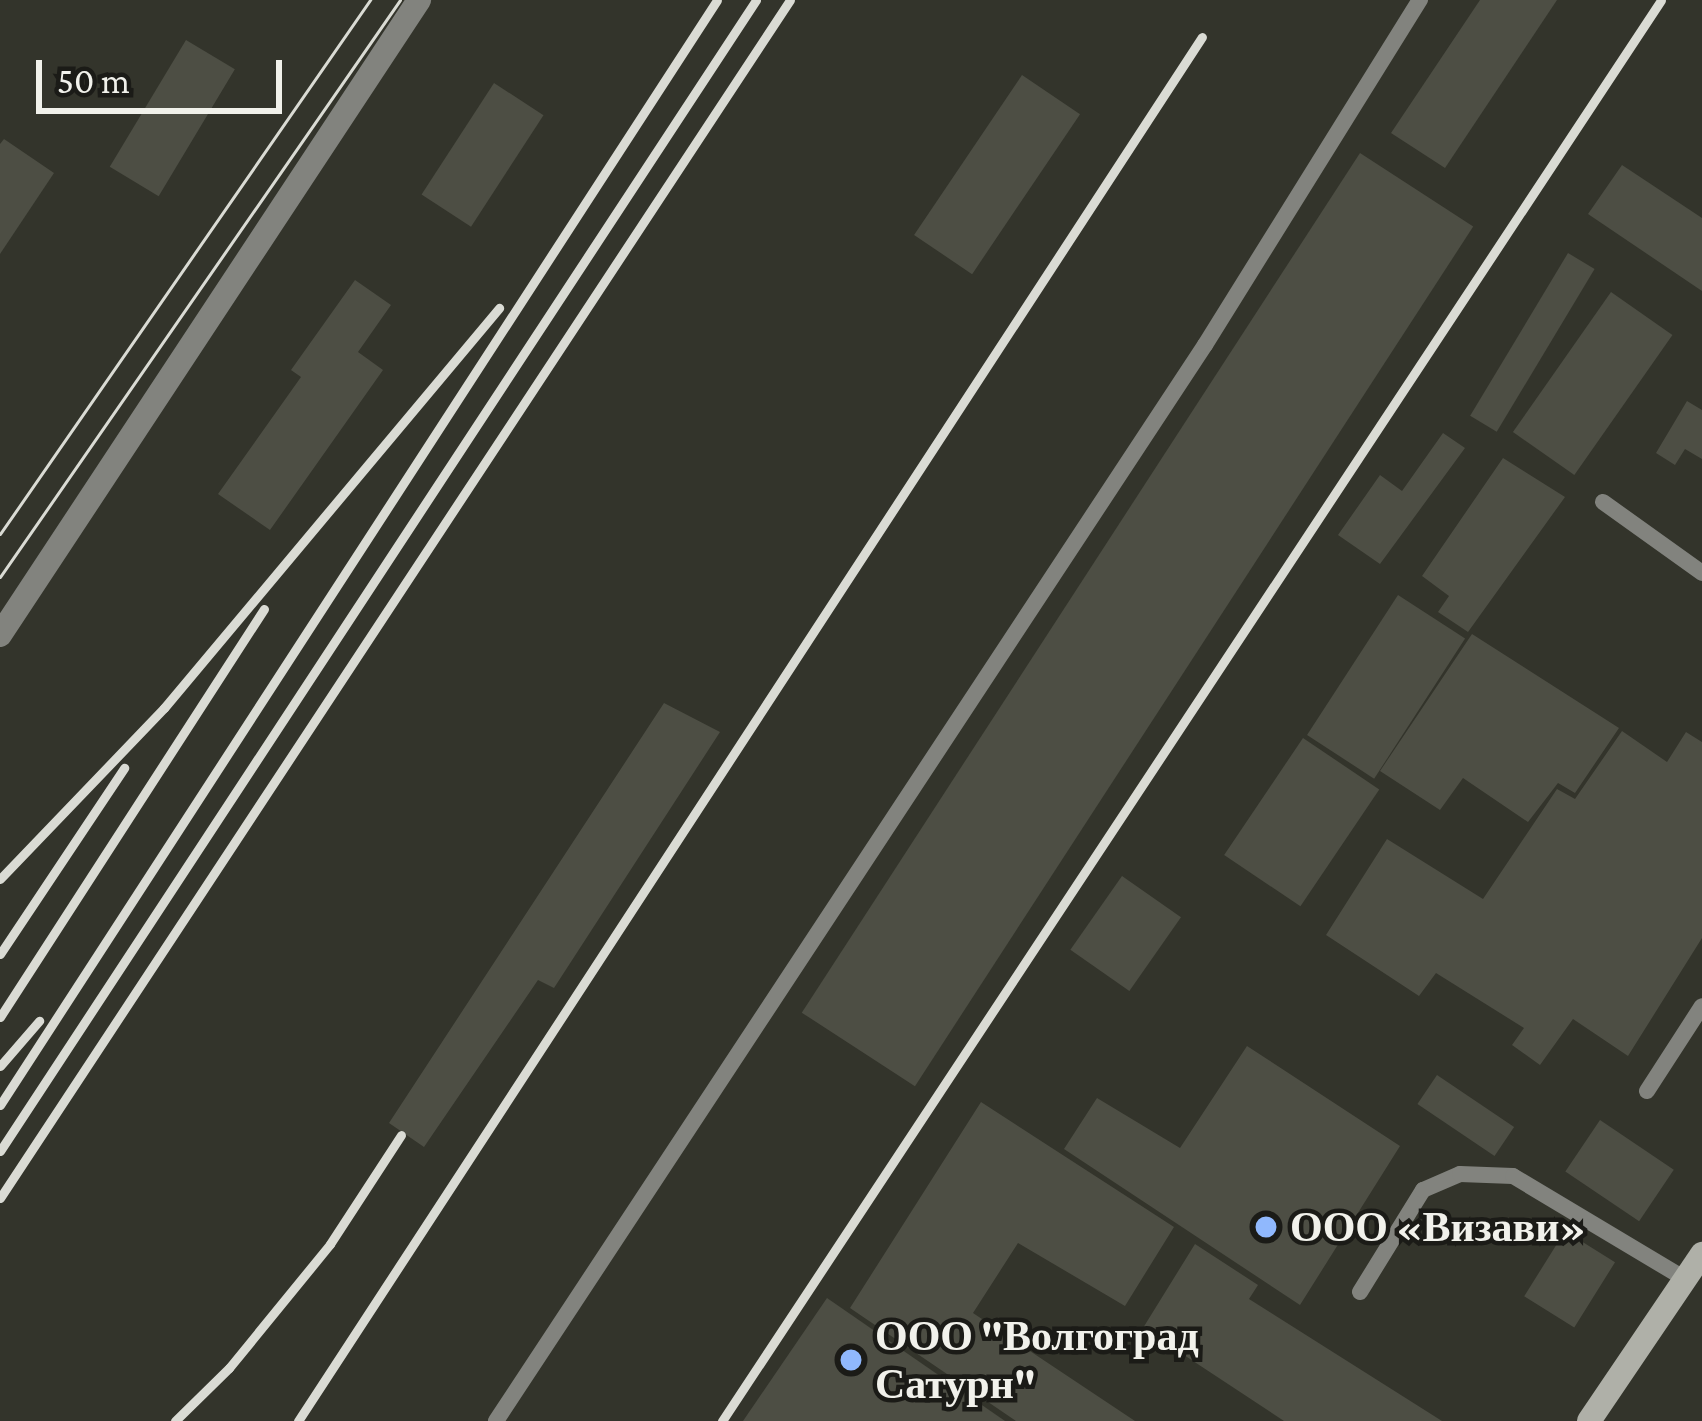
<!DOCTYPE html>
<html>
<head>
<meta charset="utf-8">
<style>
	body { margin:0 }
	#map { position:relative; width:1702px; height:1421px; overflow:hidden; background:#33342b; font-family:"Crimson Pro",serif }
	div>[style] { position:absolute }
	.building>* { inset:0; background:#4d4e44; transform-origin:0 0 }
	.lane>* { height:16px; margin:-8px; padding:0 8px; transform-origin:8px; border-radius:8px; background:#82837e }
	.street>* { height:24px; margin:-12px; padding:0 12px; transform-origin:12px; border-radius:12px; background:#82837e }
	.secondary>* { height:24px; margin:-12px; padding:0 12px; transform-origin:12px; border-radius:12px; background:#afb0a8 }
	.tram>* { height:3px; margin:-1.5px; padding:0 1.5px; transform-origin:1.5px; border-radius:1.5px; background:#dadbd4 }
	.rail>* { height:9px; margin:-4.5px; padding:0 4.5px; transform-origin:4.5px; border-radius:4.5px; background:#dadbd4 }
	.dots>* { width:33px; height:33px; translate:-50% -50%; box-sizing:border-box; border:6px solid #1b1b17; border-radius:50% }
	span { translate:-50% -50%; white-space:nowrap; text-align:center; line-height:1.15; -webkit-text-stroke:9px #1b1b17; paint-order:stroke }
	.poi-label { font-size:42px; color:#f1f1eb; font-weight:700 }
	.left { translate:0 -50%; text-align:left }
	.scale { position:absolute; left:36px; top:60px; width:246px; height:54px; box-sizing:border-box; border:6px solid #f1f1eb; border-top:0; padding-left:15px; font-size:36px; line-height:42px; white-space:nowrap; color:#f1f1eb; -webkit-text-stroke:9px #1b1b17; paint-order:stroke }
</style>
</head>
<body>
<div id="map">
	<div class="building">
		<div style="clip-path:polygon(1480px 0,1557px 0,1445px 168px,1391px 133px)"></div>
		<div style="left:186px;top:40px;width:57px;height:148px;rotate:31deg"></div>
		<div style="left:1022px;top:75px;width:70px;height:193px;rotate:34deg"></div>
		<div style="left:494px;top:83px;width:59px;height:133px;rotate:33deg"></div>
		<div style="clip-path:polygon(4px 139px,54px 173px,0 254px,0 144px)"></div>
		<div style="left:1360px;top:153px;width:135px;height:1025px;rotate:33deg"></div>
		<div style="clip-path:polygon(1622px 165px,1702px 218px,1702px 291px,1588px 214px)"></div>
		<div style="left:1568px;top:253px;width:31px;height:190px;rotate:31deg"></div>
		<div style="clip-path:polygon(355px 280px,391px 305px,358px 352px,383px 370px,270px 530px,218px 494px,301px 377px,291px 370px)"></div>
		<div style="left:1611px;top:292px;width:75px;height:171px;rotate:35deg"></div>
		<div style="clip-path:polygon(1687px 401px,1702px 410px,1702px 459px,1685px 449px,1675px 465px,1656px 453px)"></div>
		<div style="clip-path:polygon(1443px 433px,1465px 448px,1380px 564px,1338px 535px,1380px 475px,1402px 491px)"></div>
		<div style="clip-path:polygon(1503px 458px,1565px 497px,1468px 632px,1438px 612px,1449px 596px,1422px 576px)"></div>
		<div style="left:1398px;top:595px;width:80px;height:167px;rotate:33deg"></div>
		<div style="clip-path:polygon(1472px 634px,1619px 728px,1575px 793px,1558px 783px,1528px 822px,1463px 778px,1440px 810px,1380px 771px)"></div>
		<div style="clip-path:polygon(664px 703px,720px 732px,554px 988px,538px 980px,424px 1147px,389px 1123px)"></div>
		<div style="clip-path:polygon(1622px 731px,1667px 762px,1686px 732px,1702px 742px,1702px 938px,1628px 1056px,1573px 1019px,1540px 1065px,1512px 1045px,1524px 1028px,1436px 973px,1419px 996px,1326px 935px,1387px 839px,1483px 899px,1557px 789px,1575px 799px)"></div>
		<div style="left:1303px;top:738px;width:92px;height:141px;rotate:34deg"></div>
		<div style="left:1122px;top:876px;width:72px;height:90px;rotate:35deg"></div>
		<div style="clip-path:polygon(1247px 1046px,1400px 1146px,1300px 1305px,1064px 1149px,1097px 1098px,1180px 1148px)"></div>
		<div style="left:1437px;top:1075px;width:93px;height:35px;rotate:34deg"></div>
		<div style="clip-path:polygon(981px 1102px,1174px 1227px,1125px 1306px,1018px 1243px,973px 1313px,1135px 1421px,1016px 1421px,850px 1308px)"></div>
		<div style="left:1600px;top:1120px;width:89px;height:62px;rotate:34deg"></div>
		<div style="left:1565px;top:1231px;width:59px;height:77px;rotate:32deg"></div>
		<div style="clip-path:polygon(1195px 1244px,1258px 1285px,1249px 1299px,1442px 1421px,1284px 1421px,1143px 1328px)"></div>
		<div style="clip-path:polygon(827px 1298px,1005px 1421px,743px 1421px)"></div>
	</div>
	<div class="lane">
		<div style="left:1603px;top:502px;width:122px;rotate:35.6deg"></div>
		<div style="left:1647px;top:1091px;width:101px;rotate:-57.1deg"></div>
		<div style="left:1360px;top:1292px;width:120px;rotate:-58.3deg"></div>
		<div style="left:1423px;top:1190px;width:40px;rotate:-23.4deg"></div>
		<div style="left:1460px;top:1174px;width:53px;rotate:2.2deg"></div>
		<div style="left:1513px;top:1176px;width:200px;rotate:30.9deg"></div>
		<div style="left:496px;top:1421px;width:1289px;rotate:-56.62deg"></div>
		<div style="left:1205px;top:345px;width:407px;rotate:-58.1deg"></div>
	</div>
	<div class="street">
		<div style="left:0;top:635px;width:761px;rotate:-56.58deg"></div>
	</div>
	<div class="secondary">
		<div style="left:1589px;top:1421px;width:202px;rotate:-55.9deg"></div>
	</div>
	<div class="tram">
		<div style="left:0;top:534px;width:650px;rotate:-55.28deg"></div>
		<div style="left:0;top:577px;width:702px;rotate:-55.27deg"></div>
	</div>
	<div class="rail">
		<div style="left:0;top:879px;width:237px;rotate:-46.2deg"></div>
		<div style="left:164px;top:708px;width:522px;rotate:-50.05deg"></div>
		<div style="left:0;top:954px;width:224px;rotate:-56.3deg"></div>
		<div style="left:0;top:1017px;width:486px;rotate:-57.1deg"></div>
		<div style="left:0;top:1066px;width:60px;rotate:-49.1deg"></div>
		<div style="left:0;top:1105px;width:1317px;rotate:-57.02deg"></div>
		<div style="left:0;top:1151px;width:1377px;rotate:-56.7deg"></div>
		<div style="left:0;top:1198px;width:1435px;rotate:-56.6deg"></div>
		<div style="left:175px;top:1421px;width:76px;rotate:-44.5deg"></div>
		<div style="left:229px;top:1368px;width:160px;rotate:-50.8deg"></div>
		<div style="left:330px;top:1244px;width:130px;rotate:-56.9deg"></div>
		<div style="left:298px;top:1421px;width:1653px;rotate:-56.85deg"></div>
		<div style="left:722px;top:1421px;width:1703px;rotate:-56.54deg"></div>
	</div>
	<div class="dots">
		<div style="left:1266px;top:1227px;background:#90b8fd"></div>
		<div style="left:851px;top:1360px;background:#90b8fd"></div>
	</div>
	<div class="poi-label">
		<span class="left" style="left:1290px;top:1227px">ООО «Визави»</span>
		<span class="left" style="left:875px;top:1360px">ООО "Волгоград<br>Сатурн"</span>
	</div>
	<div class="scale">50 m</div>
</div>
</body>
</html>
